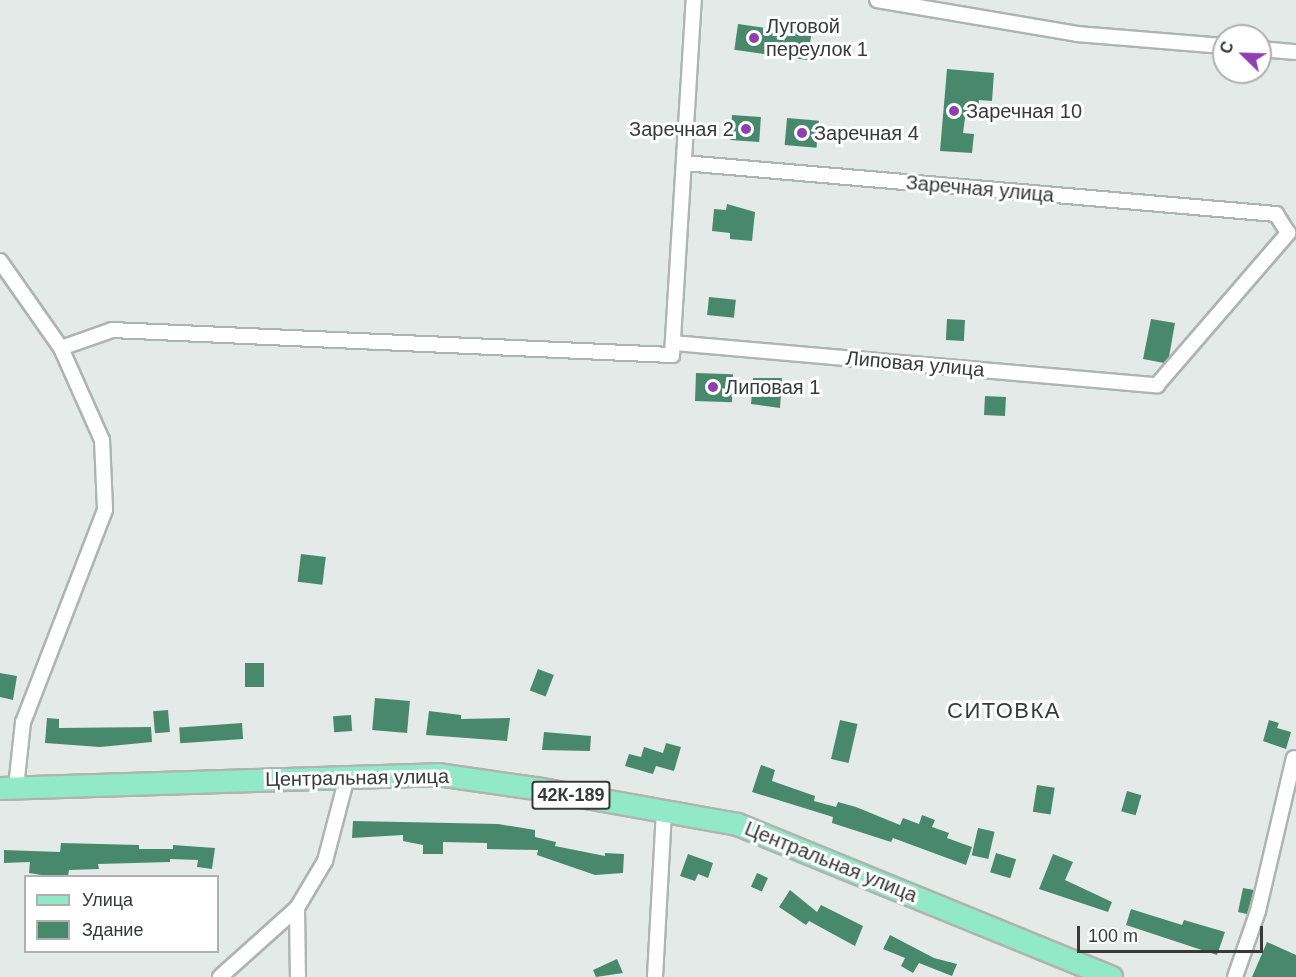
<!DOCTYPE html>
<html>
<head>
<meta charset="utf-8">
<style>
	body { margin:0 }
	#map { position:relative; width:1296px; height:977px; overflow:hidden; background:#e4eae7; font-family:Helvetica,sans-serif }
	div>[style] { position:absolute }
	.building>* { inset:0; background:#48896e; transform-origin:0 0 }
	.roads { filter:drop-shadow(2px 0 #aeb4b1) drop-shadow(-2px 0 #aeb4b1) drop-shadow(0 2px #aeb4b1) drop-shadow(0 -2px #aeb4b1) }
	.street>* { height:14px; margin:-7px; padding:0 7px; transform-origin:7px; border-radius:7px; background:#fff }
	.primary>* { height:21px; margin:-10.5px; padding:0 10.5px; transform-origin:10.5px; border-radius:10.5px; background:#92e9ca }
	.dots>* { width:16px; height:16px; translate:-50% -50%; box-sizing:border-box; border:3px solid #fff; border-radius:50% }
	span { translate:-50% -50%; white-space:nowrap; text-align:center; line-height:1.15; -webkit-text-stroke:6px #fff; paint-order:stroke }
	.shield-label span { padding:2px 4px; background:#fff; border:2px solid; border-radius:4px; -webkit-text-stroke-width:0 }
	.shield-label { font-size:18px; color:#373a39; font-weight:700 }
	.poi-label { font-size:20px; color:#373a39 }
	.left { translate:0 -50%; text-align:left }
	.right { translate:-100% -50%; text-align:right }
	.street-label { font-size:20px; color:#373a39 }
	.quarter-label { font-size:22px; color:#373a39; letter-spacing:1.5px }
	.legend { position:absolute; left:24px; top:875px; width:195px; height:78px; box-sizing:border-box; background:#fff; border:2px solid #afb0b0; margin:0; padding:8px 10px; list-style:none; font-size:18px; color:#373a39 }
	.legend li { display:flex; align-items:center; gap:12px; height:30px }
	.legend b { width:30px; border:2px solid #afb0b0 }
	.north { position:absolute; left:1212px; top:24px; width:60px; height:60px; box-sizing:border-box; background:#fff; border:2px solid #afb0b0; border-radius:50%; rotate:293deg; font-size:16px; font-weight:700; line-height:24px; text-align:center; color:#373a39 }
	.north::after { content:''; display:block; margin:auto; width:21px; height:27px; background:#8f3faf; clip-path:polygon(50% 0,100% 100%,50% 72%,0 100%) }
	.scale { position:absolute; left:1077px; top:926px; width:186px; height:27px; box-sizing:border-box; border:3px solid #373a39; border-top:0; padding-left:8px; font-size:18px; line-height:21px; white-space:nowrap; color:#373a39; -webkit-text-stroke:4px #fff; paint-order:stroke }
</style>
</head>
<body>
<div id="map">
	<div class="building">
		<div style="left:738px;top:24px;width:74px;height:26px;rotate:8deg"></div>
		<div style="clip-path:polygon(947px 69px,994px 73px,992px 101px,979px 100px,978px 112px,966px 111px,963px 133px,974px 134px,972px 153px,940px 151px)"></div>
		<div style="left:732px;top:115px;width:29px;height:25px;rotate:4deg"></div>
		<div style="left:787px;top:118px;width:32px;height:27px;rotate:5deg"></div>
		<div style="clip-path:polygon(727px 204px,755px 212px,752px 241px,730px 239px,730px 233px,712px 231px,714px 209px,726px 210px)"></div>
		<div style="left:709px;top:297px;width:27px;height:18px;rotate:6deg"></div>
		<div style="left:947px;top:319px;width:18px;height:21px;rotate:3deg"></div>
		<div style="clip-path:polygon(1151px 319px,1175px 323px,1169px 357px,1164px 363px,1143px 359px)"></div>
		<div style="left:696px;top:373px;width:37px;height:28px;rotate:2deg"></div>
		<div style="clip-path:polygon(753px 378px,782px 378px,780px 408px,751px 404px)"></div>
		<div style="left:985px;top:396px;width:21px;height:19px;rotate:3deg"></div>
		<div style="left:301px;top:554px;width:25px;height:28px;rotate:7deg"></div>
		<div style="left:245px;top:663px;width:19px;height:24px"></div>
		<div style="left:538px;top:669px;width:17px;height:23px;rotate:21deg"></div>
		<div style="clip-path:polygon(0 673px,17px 676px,13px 700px,0 697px)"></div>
		<div style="left:375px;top:698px;width:35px;height:32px;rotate:5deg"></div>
		<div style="left:168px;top:710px;width:22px;height:15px;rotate:85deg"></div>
		<div style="clip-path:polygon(429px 711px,461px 715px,461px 719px,510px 718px,507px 741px,426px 735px)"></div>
		<div style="left:351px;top:715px;width:16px;height:18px;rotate:86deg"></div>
		<div style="clip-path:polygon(47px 718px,59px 719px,59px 728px,151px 727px,152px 742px,100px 747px,45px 743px)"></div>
		<div style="left:840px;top:720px;width:18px;height:40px;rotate:13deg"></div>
		<div style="clip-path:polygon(1269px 720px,1279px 723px,1277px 728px,1291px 732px,1286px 749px,1263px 741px)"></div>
		<div style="left:242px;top:723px;width:16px;height:63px;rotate:86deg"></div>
		<div style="clip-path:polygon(544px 732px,591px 736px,590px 751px,542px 750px)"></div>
		<div style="clip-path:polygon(666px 743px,681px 747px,674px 771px,656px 766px,653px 774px,625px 766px,629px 754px,641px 757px,644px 747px,663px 753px)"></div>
		<div style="clip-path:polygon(761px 765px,775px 770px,772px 781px,815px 796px,814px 801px,836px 807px,838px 802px,856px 807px,900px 825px,903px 818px,919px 824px,922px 815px,935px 820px,932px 827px,949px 833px,947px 838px,972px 847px,966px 865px,893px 838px,891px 842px,832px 823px,833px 817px,752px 792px)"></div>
		<div style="left:1037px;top:785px;width:18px;height:27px;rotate:9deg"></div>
		<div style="left:1127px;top:791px;width:15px;height:21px;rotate:16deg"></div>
		<div style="clip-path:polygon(353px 821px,498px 824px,535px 830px,535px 837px,556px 842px,555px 846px,605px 856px,605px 853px,624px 854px,623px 873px,595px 875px,537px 855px,538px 850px,487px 849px,487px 843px,443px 842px,443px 854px,423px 854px,423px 845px,403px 841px,403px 835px,352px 838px)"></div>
		<div style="left:978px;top:828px;width:17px;height:28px;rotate:13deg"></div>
		<div style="clip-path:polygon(61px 843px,139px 845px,139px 849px,173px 849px,173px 845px,215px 848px,212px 869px,197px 867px,198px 860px,170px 859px,170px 862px,98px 864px,99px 869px,69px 870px,68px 876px,48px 876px,29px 873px,30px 862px,4px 863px,4px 850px,60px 852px)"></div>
		<div style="left:996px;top:853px;width:21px;height:20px;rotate:17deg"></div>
		<div style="clip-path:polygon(688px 854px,713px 863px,708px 878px,698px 874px,695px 881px,680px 876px)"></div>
		<div style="clip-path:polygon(1053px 854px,1073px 862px,1065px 880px,1112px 902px,1108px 912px,1039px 889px)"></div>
		<div style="left:757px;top:873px;width:12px;height:15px;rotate:24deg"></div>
		<div style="clip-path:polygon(1243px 888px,1254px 890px,1247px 914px,1238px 912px)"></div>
		<div style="clip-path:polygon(790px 890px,817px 912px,821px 905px,863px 926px,855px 946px,809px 921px,806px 925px,779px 907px)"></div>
		<div style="clip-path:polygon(1131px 909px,1182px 925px,1184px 920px,1225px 932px,1217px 955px,1126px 925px)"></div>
		<div style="clip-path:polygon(890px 935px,934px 958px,957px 964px,952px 976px,919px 963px,913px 973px,901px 966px,905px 958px,883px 949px)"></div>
		<div style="clip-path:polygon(1267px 942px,1296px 955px,1296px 977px,1252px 977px)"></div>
		<div style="clip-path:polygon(617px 959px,623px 973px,596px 977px,593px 970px)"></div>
	</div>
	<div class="roads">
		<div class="street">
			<div style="left:877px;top:0;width:203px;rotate:9.6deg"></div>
			<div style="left:1077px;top:34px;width:147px;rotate:4.7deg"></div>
			<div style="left:1260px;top:49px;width:36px;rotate:5deg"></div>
			<div style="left:0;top:261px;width:106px;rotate:55deg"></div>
			<div style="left:61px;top:348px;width:101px;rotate:66deg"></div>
			<div style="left:102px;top:440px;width:70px;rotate:87.5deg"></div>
			<div style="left:105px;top:510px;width:227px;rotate:111.1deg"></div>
			<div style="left:23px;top:722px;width:66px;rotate:96.1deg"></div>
			<div style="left:673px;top:343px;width:486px;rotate:5deg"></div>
			<div style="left:1157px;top:385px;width:201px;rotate:-49.2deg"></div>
			<div style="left:1288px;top:233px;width:22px;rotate:-122deg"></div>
			<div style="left:1276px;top:214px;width:594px;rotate:-175.08deg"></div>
			<div style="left:61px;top:348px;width:54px;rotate:-19.4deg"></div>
			<div style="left:112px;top:330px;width:561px;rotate:2.56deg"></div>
			<div style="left:672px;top:355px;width:356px;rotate:-86.5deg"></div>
			<div style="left:297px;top:908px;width:69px;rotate:89.2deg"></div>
			<div style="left:220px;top:977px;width:103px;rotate:-41.9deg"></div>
			<div style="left:297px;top:908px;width:55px;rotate:-59.2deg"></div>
			<div style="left:325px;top:861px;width:87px;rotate:-75.3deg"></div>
			<div style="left:655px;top:977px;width:165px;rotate:-86.9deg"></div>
			<div style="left:1235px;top:977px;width:70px;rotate:-70.8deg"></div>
			<div style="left:1258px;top:911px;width:157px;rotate:-76.8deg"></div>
		</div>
		<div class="primary">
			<div style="left:0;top:788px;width:437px;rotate:-1.8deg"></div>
			<div style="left:437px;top:774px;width:105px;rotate:8.2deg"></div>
			<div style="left:541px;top:789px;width:199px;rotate:10.1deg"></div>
			<div style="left:737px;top:824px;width:404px;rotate:22.2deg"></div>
		</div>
	</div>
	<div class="dots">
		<div style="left:754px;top:38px;background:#8f3faf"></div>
		<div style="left:954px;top:111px;background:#8f3faf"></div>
		<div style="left:746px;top:129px;background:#8f3faf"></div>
		<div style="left:802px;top:133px;background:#8f3faf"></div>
		<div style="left:713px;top:387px;background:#8f3faf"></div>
	</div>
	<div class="shield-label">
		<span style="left:571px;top:795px">42К-189</span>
	</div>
	<div class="poi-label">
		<span class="left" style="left:766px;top:38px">Луговой<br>переулок 1</span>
		<span class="left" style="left:966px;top:111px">Заречная 10</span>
		<span class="right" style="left:734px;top:129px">Заречная 2</span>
		<span class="left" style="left:814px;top:133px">Заречная 4</span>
		<span class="left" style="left:725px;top:387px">Липовая 1</span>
	</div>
	<div class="street-label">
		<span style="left:980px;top:189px;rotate:5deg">Заречная улица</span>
		<span style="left:915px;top:364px;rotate:5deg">Липовая улица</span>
		<span style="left:357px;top:778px;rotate:-1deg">Центральная улица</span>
		<span style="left:831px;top:862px;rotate:22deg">Центральная улица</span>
	</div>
	<div class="quarter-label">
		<span style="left:1004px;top:711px">СИТОВКА</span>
	</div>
	<ul class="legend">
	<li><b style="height:8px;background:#92e9ca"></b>Улица</li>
	<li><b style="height:16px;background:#48896e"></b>Здание</li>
	</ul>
	<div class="north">С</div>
	<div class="scale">100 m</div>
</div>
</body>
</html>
